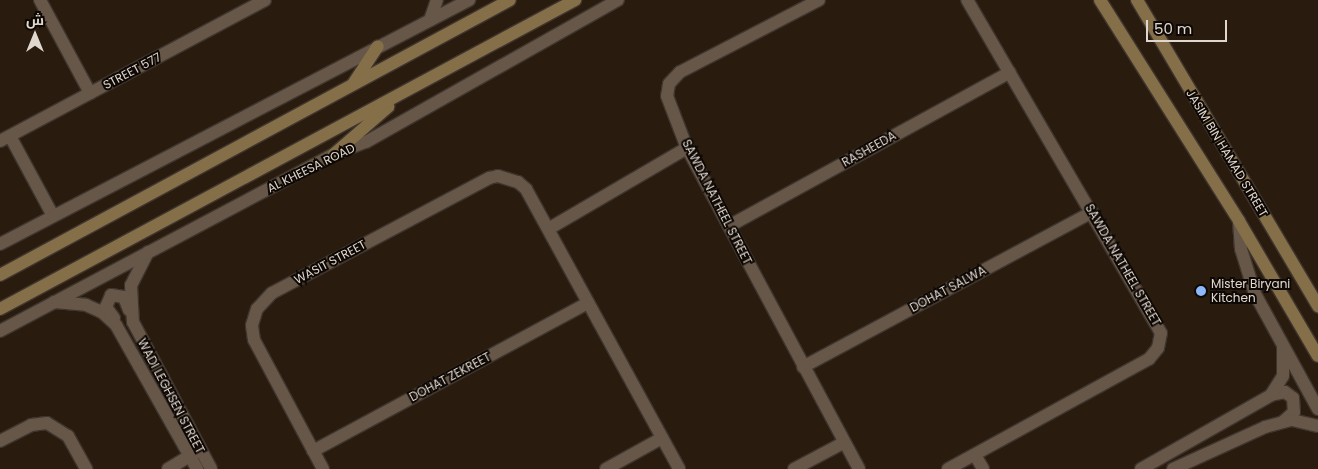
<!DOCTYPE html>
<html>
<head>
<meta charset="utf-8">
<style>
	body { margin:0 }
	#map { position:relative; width:1318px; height:469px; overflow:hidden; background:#291c0f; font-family:Poppins,Cairo,sans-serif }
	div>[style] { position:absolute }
	.roads { filter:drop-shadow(1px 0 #3f352e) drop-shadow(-1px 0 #3f352e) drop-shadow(0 1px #3f352e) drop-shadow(0 -1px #3f352e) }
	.minor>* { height:12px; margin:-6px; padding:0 6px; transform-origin:6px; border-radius:6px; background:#675748 }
	.tertiary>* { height:12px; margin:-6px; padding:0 6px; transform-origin:6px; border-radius:6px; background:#675748 }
	.secondary>* { height:12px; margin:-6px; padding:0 6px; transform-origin:6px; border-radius:6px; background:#846f49 }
	.dots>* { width:14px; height:14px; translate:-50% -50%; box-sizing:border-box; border:2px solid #0e0804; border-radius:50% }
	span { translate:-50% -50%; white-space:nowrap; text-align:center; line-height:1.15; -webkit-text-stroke:4px #0e0804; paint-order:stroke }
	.street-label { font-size:12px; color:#e0d7cf }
	.poi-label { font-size:12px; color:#e0d7cf }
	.left { translate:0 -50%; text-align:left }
	.north { position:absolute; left:10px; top:10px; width:50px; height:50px; -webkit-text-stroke:4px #0e0804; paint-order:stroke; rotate:0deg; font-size:14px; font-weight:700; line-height:20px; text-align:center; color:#e0d7cf }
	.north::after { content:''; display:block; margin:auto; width:18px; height:22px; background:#e0d7cf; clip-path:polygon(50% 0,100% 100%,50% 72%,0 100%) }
	.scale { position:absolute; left:1146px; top:20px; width:81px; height:22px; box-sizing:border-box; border:2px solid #e0d7cf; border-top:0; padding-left:6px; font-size:15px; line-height:18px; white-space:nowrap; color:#e0d7cf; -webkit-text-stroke:4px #0e0804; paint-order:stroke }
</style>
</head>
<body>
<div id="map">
	<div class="roads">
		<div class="minor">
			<div style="left:40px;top:0;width:106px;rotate:61.7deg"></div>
			<div style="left:819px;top:0;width:157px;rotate:152.6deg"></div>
			<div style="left:680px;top:72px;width:16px;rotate:133deg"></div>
			<div style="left:669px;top:84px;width:12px;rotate:99deg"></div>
			<div style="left:667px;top:96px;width:56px;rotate:69deg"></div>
			<div style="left:687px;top:148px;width:364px;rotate:61.8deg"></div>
			<div style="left:430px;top:20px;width:21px;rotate:-71deg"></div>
			<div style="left:10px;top:136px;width:91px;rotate:61.7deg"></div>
			<div style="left:0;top:141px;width:300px;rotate:-28deg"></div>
			<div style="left:1239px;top:221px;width:28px;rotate:86deg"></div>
			<div style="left:1241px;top:249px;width:47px;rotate:72.7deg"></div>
			<div style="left:1255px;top:294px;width:131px;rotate:61.3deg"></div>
			<div style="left:729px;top:226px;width:320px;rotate:-28.7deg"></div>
			<div style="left:550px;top:228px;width:159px;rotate:-30.3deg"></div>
			<div style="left:148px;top:252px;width:37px;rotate:117deg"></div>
			<div style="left:131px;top:285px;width:37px;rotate:87deg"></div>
			<div style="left:133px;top:322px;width:166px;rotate:62deg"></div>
			<div style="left:54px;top:302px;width:32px;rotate:5deg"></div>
			<div style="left:86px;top:305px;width:17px;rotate:24deg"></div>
			<div style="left:102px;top:312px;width:19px;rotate:43deg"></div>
			<div style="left:116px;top:325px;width:165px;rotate:60.6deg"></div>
			<div style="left:114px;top:318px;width:14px;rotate:-126deg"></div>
			<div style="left:106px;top:307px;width:13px;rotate:-67deg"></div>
			<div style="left:111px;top:295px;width:13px;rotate:9deg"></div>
			<div style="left:124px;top:297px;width:14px;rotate:69deg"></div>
			<div style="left:803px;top:367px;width:328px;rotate:-28.2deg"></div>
			<div style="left:1271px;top:395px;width:14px;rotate:-12deg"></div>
			<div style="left:1285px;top:392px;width:10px;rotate:37deg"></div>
			<div style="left:1293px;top:398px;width:14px;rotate:86deg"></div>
			<div style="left:1294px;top:412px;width:15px;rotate:138deg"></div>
			<div style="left:0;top:441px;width:35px;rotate:-27deg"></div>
			<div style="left:31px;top:425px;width:16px;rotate:-7deg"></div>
			<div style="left:47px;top:423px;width:25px;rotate:32deg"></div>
			<div style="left:68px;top:436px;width:38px;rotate:61deg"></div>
			<div style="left:313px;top:451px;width:312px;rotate:-28.3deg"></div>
			<div style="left:975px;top:455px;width:16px;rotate:60deg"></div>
			<div style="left:168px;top:469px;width:33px;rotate:-31deg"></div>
			<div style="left:323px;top:469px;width:146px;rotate:-118.1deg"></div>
			<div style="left:254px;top:340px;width:15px;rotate:-98deg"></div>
			<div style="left:252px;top:325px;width:17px;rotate:-73deg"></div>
			<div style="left:257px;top:309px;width:22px;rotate:-47deg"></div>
			<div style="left:272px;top:293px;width:246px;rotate:-27.9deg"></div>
			<div style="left:489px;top:178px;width:9px;rotate:-13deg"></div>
			<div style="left:498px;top:176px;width:21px;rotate:17deg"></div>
			<div style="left:518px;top:182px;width:11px;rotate:41deg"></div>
			<div style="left:526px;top:189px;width:319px;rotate:61.3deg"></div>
			<div style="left:606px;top:469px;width:64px;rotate:-29deg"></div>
			<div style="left:794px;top:469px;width:55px;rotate:-28deg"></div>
			<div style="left:948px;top:469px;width:229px;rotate:-28.7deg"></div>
			<div style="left:1149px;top:359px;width:14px;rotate:-51deg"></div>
			<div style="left:1158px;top:348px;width:15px;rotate:-79deg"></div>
			<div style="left:1161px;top:333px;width:385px;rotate:-120.2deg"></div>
			<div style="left:1141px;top:469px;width:150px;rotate:-29.6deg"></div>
			<div style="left:1271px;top:395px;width:22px;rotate:-58deg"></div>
			<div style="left:1283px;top:376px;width:29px;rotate:-90deg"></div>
			<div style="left:1173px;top:469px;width:101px;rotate:-24.5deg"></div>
			<div style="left:1265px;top:427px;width:28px;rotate:-15deg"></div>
			<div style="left:1292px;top:420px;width:27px;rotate:13deg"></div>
		</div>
		<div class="tertiary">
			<div style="left:0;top:244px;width:529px;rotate:-27.49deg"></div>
			<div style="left:0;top:331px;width:378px;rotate:-27.9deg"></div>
			<div style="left:334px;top:154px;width:34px;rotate:-21deg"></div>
			<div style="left:366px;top:142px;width:289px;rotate:-29.4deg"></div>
		</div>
		<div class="secondary">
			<div style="left:1100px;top:0;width:261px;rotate:57.8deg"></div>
			<div style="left:1239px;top:221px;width:156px;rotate:59.7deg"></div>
			<div style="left:1137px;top:0;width:356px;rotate:59.4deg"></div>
			<div style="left:353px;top:84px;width:45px;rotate:-56.7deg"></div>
			<div style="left:334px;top:154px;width:72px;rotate:-41deg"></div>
			<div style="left:0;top:275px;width:579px;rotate:-28.33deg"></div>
			<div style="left:0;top:309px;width:653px;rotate:-28.25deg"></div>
		</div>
	</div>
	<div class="dots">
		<div style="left:1201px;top:291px;background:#8db9fc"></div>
	</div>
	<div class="street-label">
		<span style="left:132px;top:71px;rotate:-28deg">STREET 577</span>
		<span style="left:869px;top:149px;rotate:-29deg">RASHEEDA</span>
		<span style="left:1227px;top:153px;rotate:59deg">JASIM BIN HAMAD STREET</span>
		<span style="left:311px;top:168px;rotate:-26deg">AL KHEESA ROAD</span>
		<span style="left:717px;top:202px;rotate:63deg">SAWDA NATHEEL STREET</span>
		<span style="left:330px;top:262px;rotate:-28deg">WASIT STREET</span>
		<span style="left:1123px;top:265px;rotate:60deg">SAWDA NATHEEL STREET</span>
		<span style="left:948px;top:289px;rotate:-28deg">DOHAT SALWA</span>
		<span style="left:450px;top:377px;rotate:-28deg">DOHAT ZEKREET</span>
		<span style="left:171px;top:396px;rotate:62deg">WADI LEGHSEN STREET</span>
	</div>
	<div class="poi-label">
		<span class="left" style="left:1211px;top:291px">Mister Biryani<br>Kitchen</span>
	</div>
	<div class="north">ش</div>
	<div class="scale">50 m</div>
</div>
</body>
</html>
